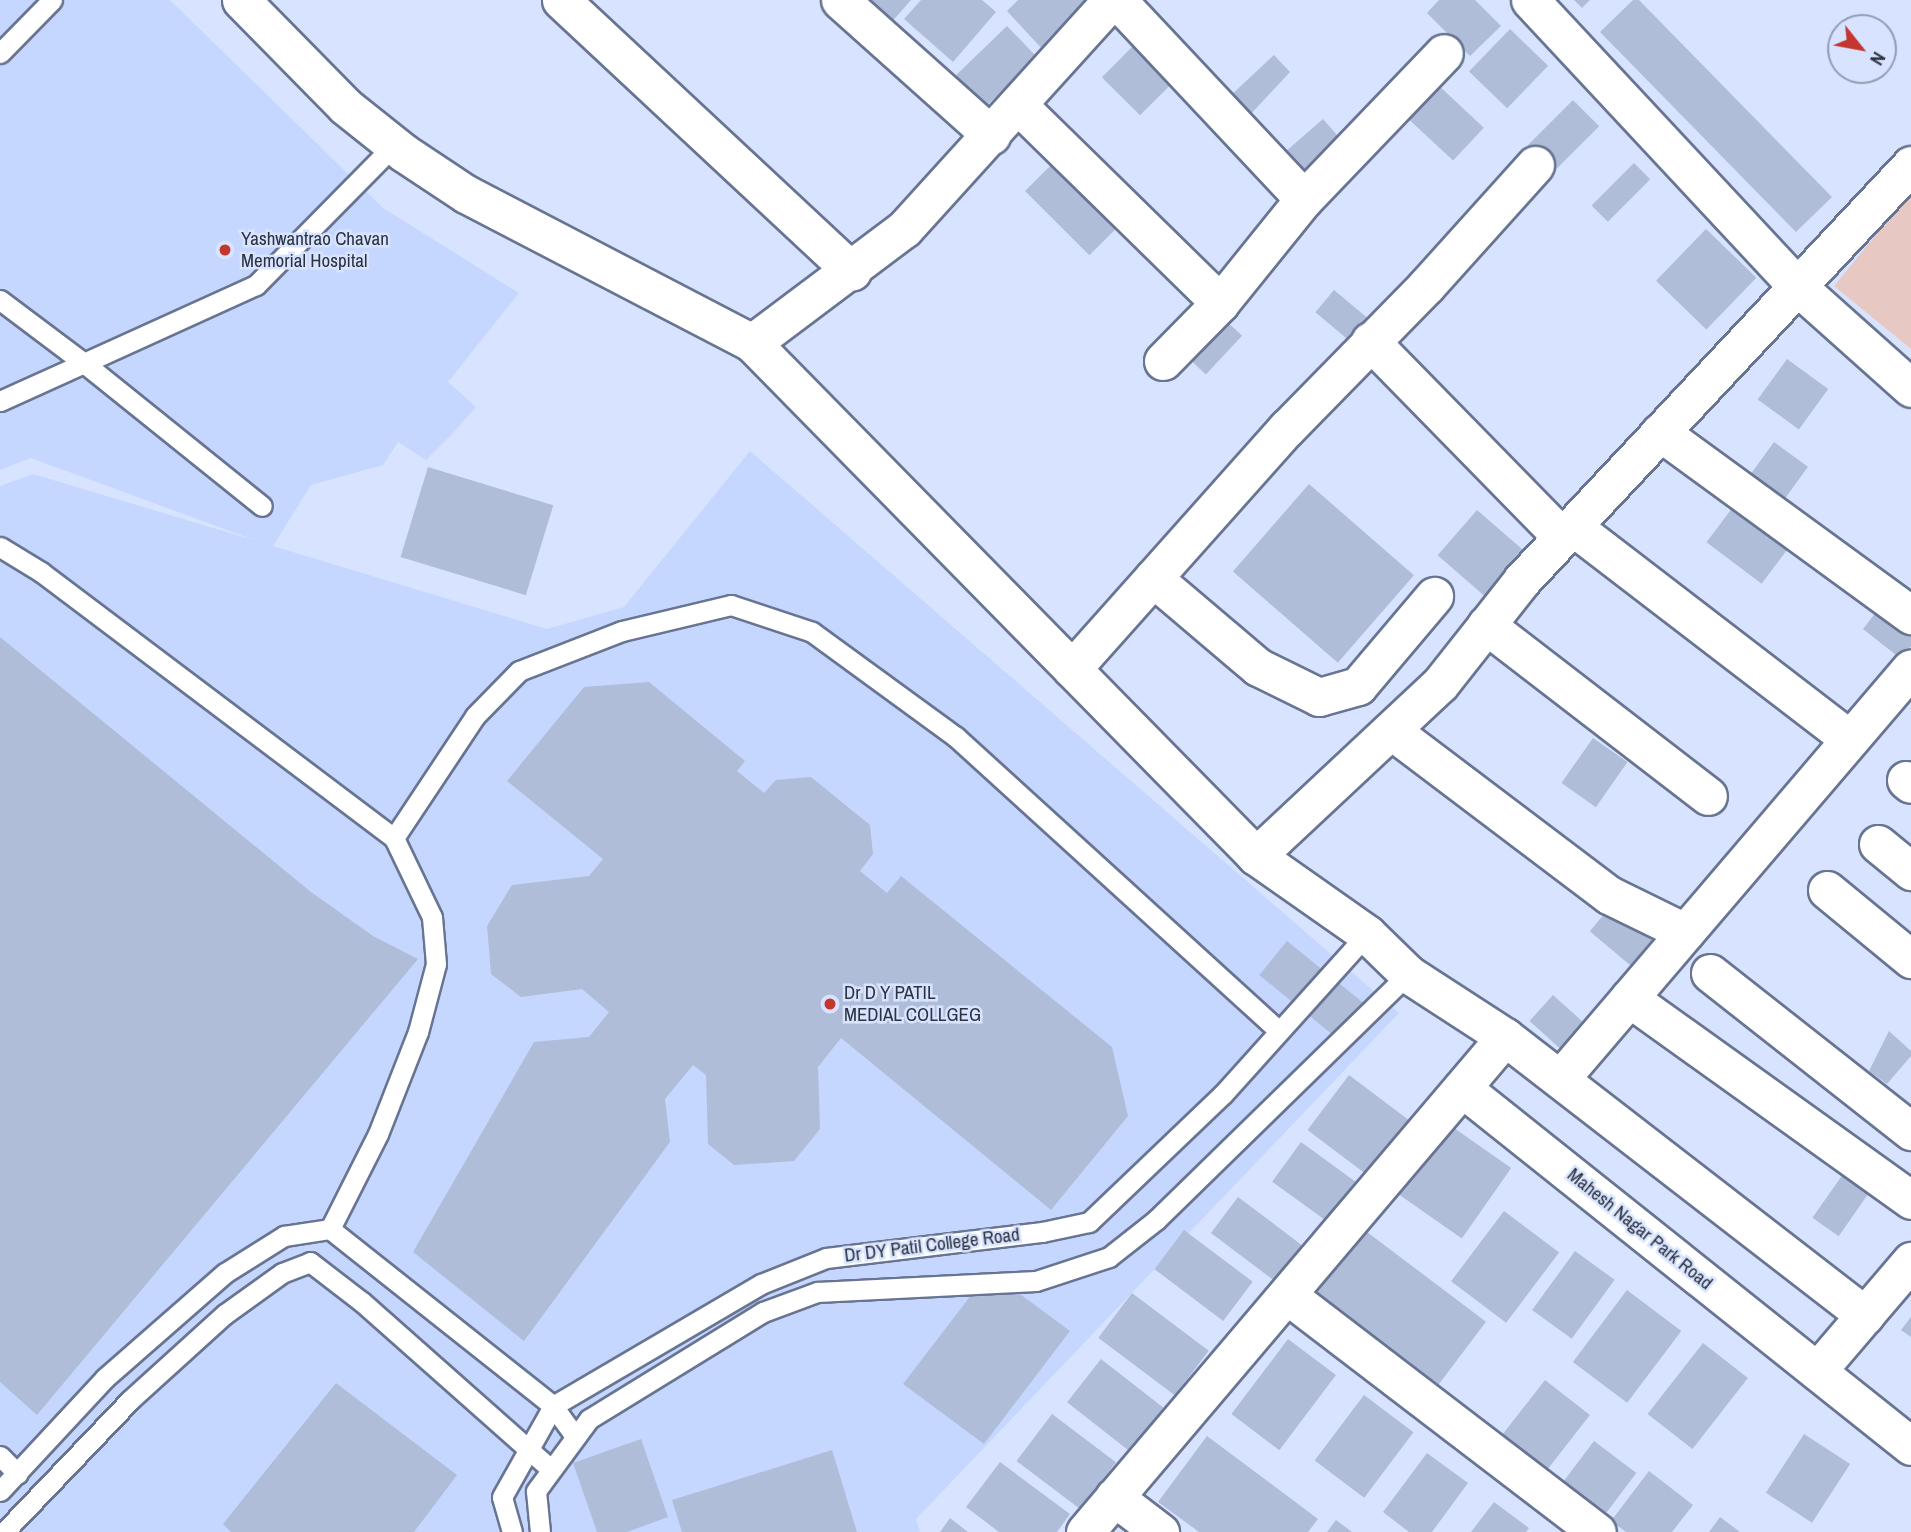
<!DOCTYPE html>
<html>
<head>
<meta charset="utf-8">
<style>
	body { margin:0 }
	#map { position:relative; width:1911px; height:1532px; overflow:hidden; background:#d8e4ff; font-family:"Archivo Narrow",sans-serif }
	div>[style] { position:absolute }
	.built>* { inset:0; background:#c5d7fe }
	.green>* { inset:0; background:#e7c8c3 }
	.building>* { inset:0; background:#afbdd9; transform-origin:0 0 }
	.roads { filter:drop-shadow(2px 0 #687592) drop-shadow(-2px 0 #687592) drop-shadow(0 2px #687592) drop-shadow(0 -2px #687592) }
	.lane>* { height:19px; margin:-9.5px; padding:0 9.5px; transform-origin:9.5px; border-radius:9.5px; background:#fff }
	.street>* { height:37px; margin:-18.5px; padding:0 18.5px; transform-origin:18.5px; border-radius:18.5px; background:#fff }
	.dots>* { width:19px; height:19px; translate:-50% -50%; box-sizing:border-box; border:4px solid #d8e4ff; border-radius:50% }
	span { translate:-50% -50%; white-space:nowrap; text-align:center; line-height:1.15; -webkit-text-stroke:5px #d8e4ff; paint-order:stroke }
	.poi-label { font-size:19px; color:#2c323f }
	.left { translate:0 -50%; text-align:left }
	.street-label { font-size:19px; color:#2c323f }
	.north { position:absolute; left:1827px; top:14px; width:70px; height:70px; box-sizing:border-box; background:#d8e4ff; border:2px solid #939db2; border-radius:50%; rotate:121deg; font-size:19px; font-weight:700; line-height:28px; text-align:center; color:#2c323f }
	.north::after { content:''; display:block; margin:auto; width:24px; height:32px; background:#c43630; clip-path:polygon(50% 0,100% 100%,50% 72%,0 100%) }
</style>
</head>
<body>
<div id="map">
	<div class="built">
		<div style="clip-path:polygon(0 0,170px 0,383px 208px,519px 293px,448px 382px,476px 407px,453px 433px,426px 460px,398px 442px,383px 465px,311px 485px,273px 546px,547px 629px,624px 607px,750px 451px,1399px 1013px,916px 1519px,920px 1532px,0 1532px,0 486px,33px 474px,257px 541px,31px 458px,0 470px)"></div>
	</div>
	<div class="green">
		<div style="clip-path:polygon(1911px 192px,1911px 349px,1834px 286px)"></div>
	</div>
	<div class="building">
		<div style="clip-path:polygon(861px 0,911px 0,889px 25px)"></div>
		<div style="clip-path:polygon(921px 0,982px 0,996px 12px,953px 62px,904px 19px)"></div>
		<div style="clip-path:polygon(1018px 0,1094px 0,1044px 51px,1007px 11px)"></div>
		<div style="clip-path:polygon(1439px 0,1475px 0,1501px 26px,1470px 56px,1427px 13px)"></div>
		<div style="clip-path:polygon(1574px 0,1590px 0,1582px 8px)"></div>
		<div style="clip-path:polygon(1633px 0,1639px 0,1832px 197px,1796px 232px,1600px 32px)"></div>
		<div style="left:1007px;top:26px;width:43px;height:71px;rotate:46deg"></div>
		<div style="left:1510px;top:29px;width:53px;height:59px;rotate:44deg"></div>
		<div style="left:1140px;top:39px;width:54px;height:54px;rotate:45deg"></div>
		<div style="clip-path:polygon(1274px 55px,1290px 72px,1248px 117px,1228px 98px)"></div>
		<div style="left:1437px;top:84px;width:64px;height:45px;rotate:43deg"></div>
		<div style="left:1573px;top:100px;width:37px;height:64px;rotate:45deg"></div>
		<div style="left:1323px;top:119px;width:35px;height:54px;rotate:49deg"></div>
		<div style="left:1059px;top:157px;width:91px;height:48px;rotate:45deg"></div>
		<div style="left:1634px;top:163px;width:23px;height:60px;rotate:45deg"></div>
		<div style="left:1706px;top:229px;width:70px;height:72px;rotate:44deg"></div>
		<div style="left:1334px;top:290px;width:48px;height:29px;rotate:40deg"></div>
		<div style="left:1223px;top:318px;width:26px;height:53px;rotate:43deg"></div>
		<div style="left:1787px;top:359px;width:51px;height:50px;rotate:36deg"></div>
		<div style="left:1774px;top:442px;width:42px;height:53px;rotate:36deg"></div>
		<div style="left:428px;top:467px;width:131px;height:94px;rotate:17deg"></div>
		<div style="left:1309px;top:484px;width:139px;height:116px;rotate:41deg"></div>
		<div style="left:1736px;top:503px;width:69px;height:49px;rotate:37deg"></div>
		<div style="left:1477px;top:510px;width:74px;height:60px;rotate:41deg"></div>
		<div style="clip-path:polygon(1883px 603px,1911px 625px,1911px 646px,1901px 659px,1863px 629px)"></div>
		<div style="clip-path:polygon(0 637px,311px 892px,373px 936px,418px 959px,37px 1415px,0 1382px)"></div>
		<div style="clip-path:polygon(649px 682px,745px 761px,737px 771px,764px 793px,776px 780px,811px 777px,870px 825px,873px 854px,860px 871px,887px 893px,901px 876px,1112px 1047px,1128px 1116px,1051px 1210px,841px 1038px,818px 1067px,820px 1129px,794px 1161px,734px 1165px,708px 1144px,706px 1075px,693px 1065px,665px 1099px,670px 1142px,524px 1341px,413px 1252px,534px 1042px,589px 1037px,609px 1012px,582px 989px,521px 997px,491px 974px,487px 926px,512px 885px,589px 876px,603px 859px,507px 781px,584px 687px)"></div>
		<div style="left:1593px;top:738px;width:42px;height:55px;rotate:35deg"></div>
		<div style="left:1611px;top:906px;width:61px;height:33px;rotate:40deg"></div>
		<div style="left:1287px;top:941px;width:110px;height:44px;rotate:39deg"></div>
		<div style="left:1553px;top:995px;width:51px;height:35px;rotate:42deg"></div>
		<div style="clip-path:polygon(1889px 1031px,1911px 1051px,1911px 1056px,1887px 1084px,1869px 1071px)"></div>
		<div style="left:1349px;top:1075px;width:81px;height:69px;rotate:37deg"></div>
		<div style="left:1444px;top:1121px;width:82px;height:86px;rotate:35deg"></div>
		<div style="left:1301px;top:1142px;width:71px;height:49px;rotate:36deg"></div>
		<div style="left:1848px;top:1167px;width:32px;height:62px;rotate:35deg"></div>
		<div style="left:1238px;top:1197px;width:80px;height:45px;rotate:37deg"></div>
		<div style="left:1504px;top:1211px;width:69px;height:88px;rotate:37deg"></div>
		<div style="left:1359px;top:1226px;width:159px;height:89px;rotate:37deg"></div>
		<div style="left:1184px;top:1230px;width:86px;height:49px;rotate:37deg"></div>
		<div style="left:1575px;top:1251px;width:49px;height:73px;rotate:36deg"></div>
		<div style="clip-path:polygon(991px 1290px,1016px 1291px,1070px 1331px,984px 1444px,903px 1384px,972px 1294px)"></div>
		<div style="left:1627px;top:1290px;width:68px;height:90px;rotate:37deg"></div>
		<div style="left:1132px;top:1293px;width:96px;height:56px;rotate:37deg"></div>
		<div style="clip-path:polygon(1911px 1317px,1911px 1337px,1901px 1330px)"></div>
		<div style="left:1288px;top:1339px;width:60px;height:94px;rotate:37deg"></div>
		<div style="left:1703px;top:1343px;width:57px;height:90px;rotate:38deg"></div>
		<div style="left:1101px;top:1359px;width:89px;height:55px;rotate:38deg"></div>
		<div style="left:1545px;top:1380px;width:57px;height:71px;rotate:38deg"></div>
		<div style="clip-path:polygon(336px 1383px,457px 1475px,414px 1532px,231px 1532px,223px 1524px)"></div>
		<div style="left:1364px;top:1395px;width:62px;height:82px;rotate:37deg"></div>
		<div style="left:1052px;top:1414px;width:80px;height:59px;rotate:37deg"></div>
		<div style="left:1804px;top:1434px;width:55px;height:70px;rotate:33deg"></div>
		<div style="clip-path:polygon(1207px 1436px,1318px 1519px,1308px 1532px,1199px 1532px,1158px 1502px)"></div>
		<div style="clip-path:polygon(641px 1439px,668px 1517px,627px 1532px,597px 1532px,573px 1463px)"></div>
		<div style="left:1594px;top:1441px;width:53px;height:62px;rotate:37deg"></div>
		<div style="clip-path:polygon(832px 1450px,857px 1532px,682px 1532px,672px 1500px)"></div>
		<div style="clip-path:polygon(1427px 1453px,1468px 1483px,1432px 1532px,1409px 1532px,1383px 1512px)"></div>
		<div style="clip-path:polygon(1000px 1462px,1070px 1514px,1057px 1532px,999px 1532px,966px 1507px)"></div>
		<div style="clip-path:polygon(1649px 1471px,1693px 1505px,1672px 1532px,1626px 1532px,1611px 1521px)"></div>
		<div style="clip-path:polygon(1494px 1502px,1529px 1528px,1526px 1532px,1471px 1532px)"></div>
		<div style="clip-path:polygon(1720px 1517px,1740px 1532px,1709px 1532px)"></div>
		<div style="clip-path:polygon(950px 1518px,968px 1532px,940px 1532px)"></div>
		<div style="clip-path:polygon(1336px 1520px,1352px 1532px,1327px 1532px)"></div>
	</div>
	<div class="roads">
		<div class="lane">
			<div style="left:0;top:53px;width:74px;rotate:-45.5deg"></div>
			<div style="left:0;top:300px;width:105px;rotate:36.9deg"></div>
			<div style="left:84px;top:363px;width:189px;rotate:-24.4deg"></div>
			<div style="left:256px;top:285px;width:197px;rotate:-45.4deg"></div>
			<div style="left:0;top:401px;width:92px;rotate:-24.3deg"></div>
			<div style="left:84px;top:363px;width:228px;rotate:38.8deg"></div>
			<div style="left:0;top:547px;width:48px;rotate:31.4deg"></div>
			<div style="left:41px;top:572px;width:442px;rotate:37deg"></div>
			<div style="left:330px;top:1229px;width:106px;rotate:-63.2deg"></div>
			<div style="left:378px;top:1134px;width:110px;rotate:-68.6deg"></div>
			<div style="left:418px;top:1032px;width:70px;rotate:-75.2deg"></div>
			<div style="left:436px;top:964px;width:47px;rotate:-94.9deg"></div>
			<div style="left:432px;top:917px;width:88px;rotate:-115.7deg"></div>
			<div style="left:394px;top:838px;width:146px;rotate:-56.4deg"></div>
			<div style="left:475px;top:716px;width:63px;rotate:-45.6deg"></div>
			<div style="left:519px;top:671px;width:110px;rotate:-21.2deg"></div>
			<div style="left:622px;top:631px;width:112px;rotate:-13.4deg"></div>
			<div style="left:731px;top:605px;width:85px;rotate:18.4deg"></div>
			<div style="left:812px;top:632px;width:178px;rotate:36.1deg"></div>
			<div style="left:956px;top:737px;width:435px;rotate:42.3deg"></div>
			<div style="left:0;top:1456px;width:25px;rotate:45deg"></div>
			<div style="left:0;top:1491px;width:154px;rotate:-47.1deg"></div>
			<div style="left:105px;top:1378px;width:159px;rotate:-41.2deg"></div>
			<div style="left:225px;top:1273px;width:70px;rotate:-32.1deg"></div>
			<div style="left:284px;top:1236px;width:47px;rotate:-8.7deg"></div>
			<div style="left:330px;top:1229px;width:285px;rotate:38.4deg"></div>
			<div style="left:553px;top:1406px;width:36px;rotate:54deg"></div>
			<div style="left:4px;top:1532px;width:182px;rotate:-46.3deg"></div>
			<div style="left:130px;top:1400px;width:128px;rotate:-42.2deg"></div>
			<div style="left:225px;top:1314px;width:70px;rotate:-35.7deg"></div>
			<div style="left:282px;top:1273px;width:30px;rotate:-21deg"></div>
			<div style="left:310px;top:1262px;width:66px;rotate:37.6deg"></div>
			<div style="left:362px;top:1302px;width:252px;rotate:41.5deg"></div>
			<div style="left:512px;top:1532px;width:36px;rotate:-106deg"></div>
			<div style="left:502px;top:1497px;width:104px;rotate:-60.7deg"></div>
			<div style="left:553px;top:1406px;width:241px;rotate:-30.4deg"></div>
			<div style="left:761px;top:1284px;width:70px;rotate:-21.8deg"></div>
			<div style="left:826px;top:1258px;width:218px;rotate:-6.9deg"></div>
			<div style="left:1042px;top:1232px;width:48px;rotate:-12deg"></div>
			<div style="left:1089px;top:1222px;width:185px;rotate:-43.7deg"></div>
			<div style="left:1223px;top:1094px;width:215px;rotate:-48deg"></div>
			<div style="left:540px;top:1532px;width:41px;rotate:-95.6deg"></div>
			<div style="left:536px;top:1491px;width:89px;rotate:-53.6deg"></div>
			<div style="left:589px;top:1419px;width:204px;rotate:-31.6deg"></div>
			<div style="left:763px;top:1312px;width:58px;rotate:-20.3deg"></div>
			<div style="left:817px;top:1292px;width:219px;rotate:-2.9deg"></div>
			<div style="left:1036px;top:1281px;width:77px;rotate:-18.2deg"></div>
			<div style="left:1109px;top:1257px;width:60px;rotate:-38.2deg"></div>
			<div style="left:1156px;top:1220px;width:352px;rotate:-44.3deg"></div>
		</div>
		<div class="street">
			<div style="left:241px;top:0;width:148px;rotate:45.5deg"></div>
			<div style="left:345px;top:106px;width:75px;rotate:38.5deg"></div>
			<div style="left:404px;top:153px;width:74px;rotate:33.5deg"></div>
			<div style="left:466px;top:194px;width:322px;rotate:27.5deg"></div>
			<div style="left:752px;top:343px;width:719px;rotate:45.51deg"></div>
			<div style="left:1256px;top:856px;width:136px;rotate:35.1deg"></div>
			<div style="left:1367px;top:934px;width:57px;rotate:44.3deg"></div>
			<div style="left:1408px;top:974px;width:116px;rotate:33deg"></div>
			<div style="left:1505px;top:1037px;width:455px;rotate:37.7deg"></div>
			<div style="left:561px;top:0;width:398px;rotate:43deg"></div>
			<div style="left:840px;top:0;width:203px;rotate:41.8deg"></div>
			<div style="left:1117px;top:0;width:273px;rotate:46.8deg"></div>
			<div style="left:1530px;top:0;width:391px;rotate:47deg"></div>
			<div style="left:1797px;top:286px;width:153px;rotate:41.8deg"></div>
			<div style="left:1018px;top:105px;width:283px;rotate:44.4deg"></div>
			<div style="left:1370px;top:341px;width:274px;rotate:45.6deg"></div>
			<div style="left:752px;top:343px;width:190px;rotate:-36.9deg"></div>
			<div style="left:904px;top:229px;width:309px;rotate:-47.8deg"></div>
			<div style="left:1163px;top:361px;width:81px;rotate:-45.5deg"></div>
			<div style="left:1220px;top:303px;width:134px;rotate:-51.1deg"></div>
			<div style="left:1304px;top:199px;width:202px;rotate:-46.2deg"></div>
			<div style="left:1660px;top:432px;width:311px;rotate:36.1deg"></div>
			<div style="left:1572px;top:526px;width:350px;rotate:37.5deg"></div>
			<div style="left:1153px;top:578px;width:138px;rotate:40.3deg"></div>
			<div style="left:1258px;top:667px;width:68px;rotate:26.2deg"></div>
			<div style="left:1319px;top:697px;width:41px;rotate:-15.8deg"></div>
			<div style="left:1358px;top:686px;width:118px;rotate:-49.8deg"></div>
			<div style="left:1486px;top:625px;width:280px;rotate:37.6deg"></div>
			<div style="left:1072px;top:669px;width:323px;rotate:-48.3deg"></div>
			<div style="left:1287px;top:428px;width:199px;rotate:-45.6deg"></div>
			<div style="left:1426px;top:286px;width:163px;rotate:-48deg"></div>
			<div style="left:1392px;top:731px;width:272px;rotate:37.1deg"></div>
			<div style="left:1609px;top:895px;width:85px;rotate:26deg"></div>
			<div style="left:1906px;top:780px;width:6px;rotate:39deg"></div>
			<div style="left:1878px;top:844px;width:43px;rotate:39.3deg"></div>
			<div style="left:1256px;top:856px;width:252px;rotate:-43.1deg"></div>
			<div style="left:1440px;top:684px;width:132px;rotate:-51.7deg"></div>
			<div style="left:1522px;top:580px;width:569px;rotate:-46.85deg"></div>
			<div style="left:1827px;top:890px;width:109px;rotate:39.4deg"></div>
			<div style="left:1710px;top:973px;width:256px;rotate:38.2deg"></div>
			<div style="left:1629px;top:998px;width:347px;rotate:35.6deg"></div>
			<div style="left:1560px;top:1079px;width:540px;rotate:-49.5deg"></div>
			<div style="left:1462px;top:1088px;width:574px;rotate:38.57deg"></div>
			<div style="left:1287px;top:1295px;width:390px;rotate:37.4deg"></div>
			<div style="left:1817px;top:1371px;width:145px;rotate:-49.5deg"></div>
			<div style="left:1114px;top:1497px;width:58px;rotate:37.3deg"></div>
			<div style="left:1085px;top:1532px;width:649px;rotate:-49.69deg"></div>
		</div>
	</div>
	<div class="dots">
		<div style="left:225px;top:250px;background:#c43630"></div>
		<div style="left:830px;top:1004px;background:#c43630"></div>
	</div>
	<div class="poi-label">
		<span class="left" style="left:241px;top:250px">Yashwantrao Chavan<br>Memorial Hospital</span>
		<span class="left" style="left:844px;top:1004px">Dr D Y PATIL<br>MEDIAL COLLGEG</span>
	</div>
	<div class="street-label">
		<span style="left:1640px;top:1229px;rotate:39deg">Mahesh Nagar Park Road</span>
		<span style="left:932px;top:1245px;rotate:-7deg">Dr DY Patil College Road</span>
	</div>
	<div class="north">N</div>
</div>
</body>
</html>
